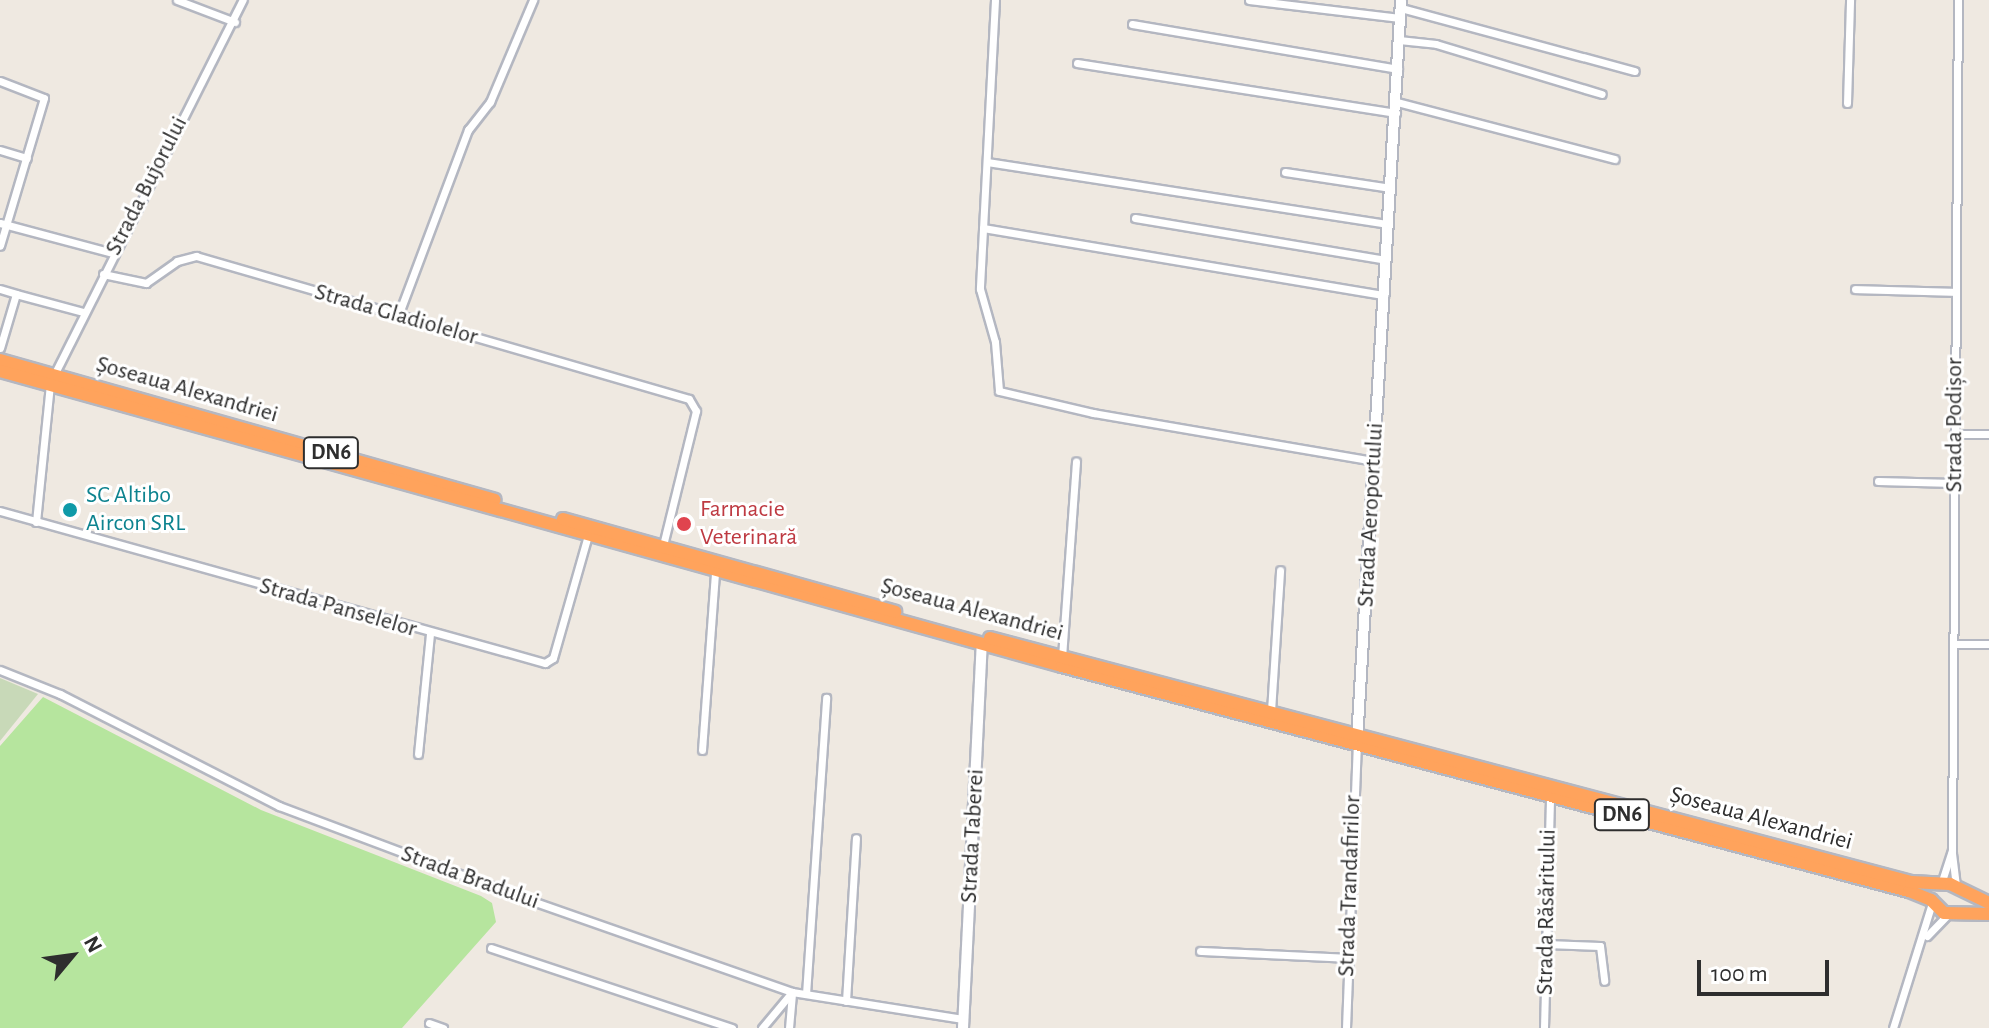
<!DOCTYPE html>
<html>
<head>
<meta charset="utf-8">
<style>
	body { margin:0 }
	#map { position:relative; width:1989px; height:1028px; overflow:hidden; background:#efe9e1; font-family:"Alegreya Sans",sans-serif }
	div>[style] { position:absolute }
	.green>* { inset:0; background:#b6e59e }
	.cemetery>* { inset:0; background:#c8d9b8 }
	.roads { filter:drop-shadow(2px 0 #b4b7c1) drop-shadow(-2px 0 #b4b7c1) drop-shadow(0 2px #b4b7c1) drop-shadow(0 -2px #b4b7c1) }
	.street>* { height:7px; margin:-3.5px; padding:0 3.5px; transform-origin:3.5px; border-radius:3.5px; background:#fff }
	.secondary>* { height:10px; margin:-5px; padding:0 5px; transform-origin:5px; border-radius:5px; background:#fff }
	.highway>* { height:12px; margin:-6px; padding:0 6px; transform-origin:6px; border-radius:6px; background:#ffa35c }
	.dots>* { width:22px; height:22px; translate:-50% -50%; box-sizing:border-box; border:4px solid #fff; border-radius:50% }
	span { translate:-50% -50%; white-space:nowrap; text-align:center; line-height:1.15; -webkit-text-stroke:6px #fff; paint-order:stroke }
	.shield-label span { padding:2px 6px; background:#fff; border:2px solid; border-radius:6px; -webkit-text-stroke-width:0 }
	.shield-label { font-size:22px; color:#2e2e2e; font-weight:700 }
	.street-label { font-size:24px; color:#2e2e2e }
	.culture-label { font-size:24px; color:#0d838f }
	.left { translate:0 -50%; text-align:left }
	.health-label { font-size:24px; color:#be3a42 }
	.north { position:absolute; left:32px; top:916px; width:80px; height:80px; -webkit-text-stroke:6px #fff; paint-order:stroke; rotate:61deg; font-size:22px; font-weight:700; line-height:32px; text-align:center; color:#2e2e2e }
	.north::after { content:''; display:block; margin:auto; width:28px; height:36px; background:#2e2e2e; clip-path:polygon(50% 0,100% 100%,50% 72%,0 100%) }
	.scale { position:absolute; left:1697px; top:960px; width:132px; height:36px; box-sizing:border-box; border:4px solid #2e2e2e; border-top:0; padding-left:10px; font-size:24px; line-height:28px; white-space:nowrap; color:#2e2e2e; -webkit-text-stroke:6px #fff; paint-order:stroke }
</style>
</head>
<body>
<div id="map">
	<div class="green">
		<div style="clip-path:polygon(43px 697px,261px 810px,481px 896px,492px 903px,496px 922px,402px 1028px,0 1028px,0 746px)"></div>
	</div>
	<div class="cemetery">
		<div style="clip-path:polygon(0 678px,38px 694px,0 741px)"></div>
	</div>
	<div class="roads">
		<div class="street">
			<div style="left:177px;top:0;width:62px;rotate:20.8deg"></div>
			<div style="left:995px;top:0;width:289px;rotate:93deg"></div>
			<div style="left:980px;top:289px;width:55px;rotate:74.2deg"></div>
			<div style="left:995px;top:342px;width:49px;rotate:85.3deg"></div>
			<div style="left:999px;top:391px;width:97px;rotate:13.2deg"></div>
			<div style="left:1093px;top:413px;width:285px;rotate:9.7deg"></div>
			<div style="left:1249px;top:0;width:152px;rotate:6.8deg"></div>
			<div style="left:1401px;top:8px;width:242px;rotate:15.1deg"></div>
			<div style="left:1132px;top:24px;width:270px;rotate:9.6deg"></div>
			<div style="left:1399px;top:40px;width:37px;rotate:6deg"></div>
			<div style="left:1436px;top:44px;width:173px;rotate:16.8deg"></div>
			<div style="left:1077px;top:63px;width:323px;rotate:8.9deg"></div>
			<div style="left:0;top:81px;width:47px;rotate:21.1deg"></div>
			<div style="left:44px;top:98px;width:154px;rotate:106.6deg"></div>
			<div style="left:1397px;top:102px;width:225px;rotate:14.7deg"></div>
			<div style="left:1847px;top:103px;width:103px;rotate:-88.3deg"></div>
			<div style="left:0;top:150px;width:28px;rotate:17deg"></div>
			<div style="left:987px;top:162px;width:406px;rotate:8.8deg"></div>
			<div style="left:1285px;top:172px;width:107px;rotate:8.6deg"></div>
			<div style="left:1135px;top:218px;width:254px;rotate:9.5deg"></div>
			<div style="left:0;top:223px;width:117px;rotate:14.9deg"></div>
			<div style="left:983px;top:228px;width:407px;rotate:9.5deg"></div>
			<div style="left:103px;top:274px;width:44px;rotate:11.8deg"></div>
			<div style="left:146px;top:283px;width:38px;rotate:-35deg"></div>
			<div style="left:177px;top:261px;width:20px;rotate:-15deg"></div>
			<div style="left:196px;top:256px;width:513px;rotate:16.18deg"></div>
			<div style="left:689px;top:399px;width:14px;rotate:60deg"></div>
			<div style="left:696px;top:411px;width:138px;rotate:103.8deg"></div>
			<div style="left:0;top:289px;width:17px;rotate:17deg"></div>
			<div style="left:1855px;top:289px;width:101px;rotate:1.7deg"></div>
			<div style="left:398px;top:316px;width:199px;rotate:-69.4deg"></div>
			<div style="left:468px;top:130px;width:36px;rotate:-52deg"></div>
			<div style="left:490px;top:102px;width:111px;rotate:-67.1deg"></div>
			<div style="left:0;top:348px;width:56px;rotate:-73.5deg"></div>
			<div style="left:16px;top:294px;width:69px;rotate:15deg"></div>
			<div style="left:54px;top:375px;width:420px;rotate:-63.3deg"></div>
			<div style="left:1954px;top:434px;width:35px"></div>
			<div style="left:1878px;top:481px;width:76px;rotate:1.5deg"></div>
			<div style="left:0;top:511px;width:566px;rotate:15.58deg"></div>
			<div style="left:545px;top:663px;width:9px;rotate:-32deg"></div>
			<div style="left:553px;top:658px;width:128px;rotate:-74.1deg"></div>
			<div style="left:36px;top:522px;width:138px;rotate:-84.2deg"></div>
			<div style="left:1954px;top:644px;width:35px"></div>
			<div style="left:1062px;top:657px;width:196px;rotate:-85.9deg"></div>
			<div style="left:0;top:670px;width:65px;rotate:21.8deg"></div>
			<div style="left:60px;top:694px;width:246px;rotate:27.1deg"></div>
			<div style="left:279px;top:806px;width:273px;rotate:20.6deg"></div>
			<div style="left:535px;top:902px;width:272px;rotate:19.3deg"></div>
			<div style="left:792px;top:992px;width:173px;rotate:9deg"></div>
			<div style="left:1271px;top:711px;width:141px;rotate:-86.3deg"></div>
			<div style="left:702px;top:750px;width:179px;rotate:-85.8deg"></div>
			<div style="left:418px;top:754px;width:121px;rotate:-84.3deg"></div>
			<div style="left:1941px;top:884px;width:33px;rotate:-72deg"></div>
			<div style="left:1956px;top:886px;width:35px;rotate:-97deg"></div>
			<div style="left:1952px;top:851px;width:851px;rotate:-89.6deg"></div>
			<div style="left:1927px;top:936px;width:32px;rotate:-46deg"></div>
			<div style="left:1546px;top:944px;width:54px;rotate:2.1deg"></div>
			<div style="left:1600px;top:946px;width:35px;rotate:83deg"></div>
			<div style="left:491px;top:948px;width:254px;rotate:18.4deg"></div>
			<div style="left:1200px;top:951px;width:147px;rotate:2.7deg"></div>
			<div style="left:806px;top:994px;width:297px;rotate:-86.1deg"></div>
			<div style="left:846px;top:1001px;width:163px;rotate:-86.5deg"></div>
			<div style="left:429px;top:1023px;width:15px;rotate:20deg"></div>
			<div style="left:762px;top:1028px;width:47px;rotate:-50.2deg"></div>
			<div style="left:789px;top:1028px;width:36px;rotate:-85deg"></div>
			<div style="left:1346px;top:1028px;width:283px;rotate:-87.8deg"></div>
			<div style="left:1544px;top:1028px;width:232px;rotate:-88.5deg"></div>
			<div style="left:1893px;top:1028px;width:131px;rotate:-72.7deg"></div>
		</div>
		<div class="secondary">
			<div style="left:1357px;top:741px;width:742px;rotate:-86.6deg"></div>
			<div style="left:963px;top:1028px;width:384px;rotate:-87.2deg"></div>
		</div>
		<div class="highway">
			<div style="left:0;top:360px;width:514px;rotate:15.79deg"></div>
			<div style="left:0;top:371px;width:1102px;rotate:15.52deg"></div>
			<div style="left:1062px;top:666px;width:876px;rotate:14.88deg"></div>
			<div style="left:1909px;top:891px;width:24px;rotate:22deg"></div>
			<div style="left:1931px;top:900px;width:18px;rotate:45deg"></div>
			<div style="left:1944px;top:913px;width:45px;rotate:1.3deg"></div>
			<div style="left:563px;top:519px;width:345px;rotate:15.6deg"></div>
			<div style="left:990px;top:638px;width:953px;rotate:14.84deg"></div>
			<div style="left:1911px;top:882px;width:39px;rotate:3deg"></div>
			<div style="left:1950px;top:884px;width:43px;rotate:26deg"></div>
		</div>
	</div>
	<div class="dots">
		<div style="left:70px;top:510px;background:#0f9aa8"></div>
		<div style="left:684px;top:524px;background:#e0444e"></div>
	</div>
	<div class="shield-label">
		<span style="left:331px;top:453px">DN6</span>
		<span style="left:1622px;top:815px">DN6</span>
	</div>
	<div class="street-label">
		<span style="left:147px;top:186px;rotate:-63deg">Strada Bujorului</span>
		<span style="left:396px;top:315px;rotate:16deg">Strada Gladiolelor</span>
		<span style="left:187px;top:390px;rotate:16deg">Șoseaua Alexandriei</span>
		<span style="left:1955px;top:425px;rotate:-90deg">Strada Podișor</span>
		<span style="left:1371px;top:515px;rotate:-87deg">Strada Aeroportului</span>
		<span style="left:338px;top:608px;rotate:16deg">Strada Panselelor</span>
		<span style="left:972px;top:610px;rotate:15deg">Șoseaua Alexandriei</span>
		<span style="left:1761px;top:819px;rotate:15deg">Șoseaua Alexandriei</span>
		<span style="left:973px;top:836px;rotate:-87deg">Strada Taberei</span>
		<span style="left:470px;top:878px;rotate:20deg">Strada Bradului</span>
		<span style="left:1350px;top:886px;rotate:-88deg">Strada Trandafirilor</span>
		<span style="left:1547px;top:912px;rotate:-89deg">Strada Răsăritului</span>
	</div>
	<div class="culture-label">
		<span class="left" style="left:86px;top:510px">SC Altibo<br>Aircon SRL</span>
	</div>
	<div class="health-label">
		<span class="left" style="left:700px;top:524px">Farmacie<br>Veterinară</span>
	</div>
	<div class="north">N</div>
	<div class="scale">100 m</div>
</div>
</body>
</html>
